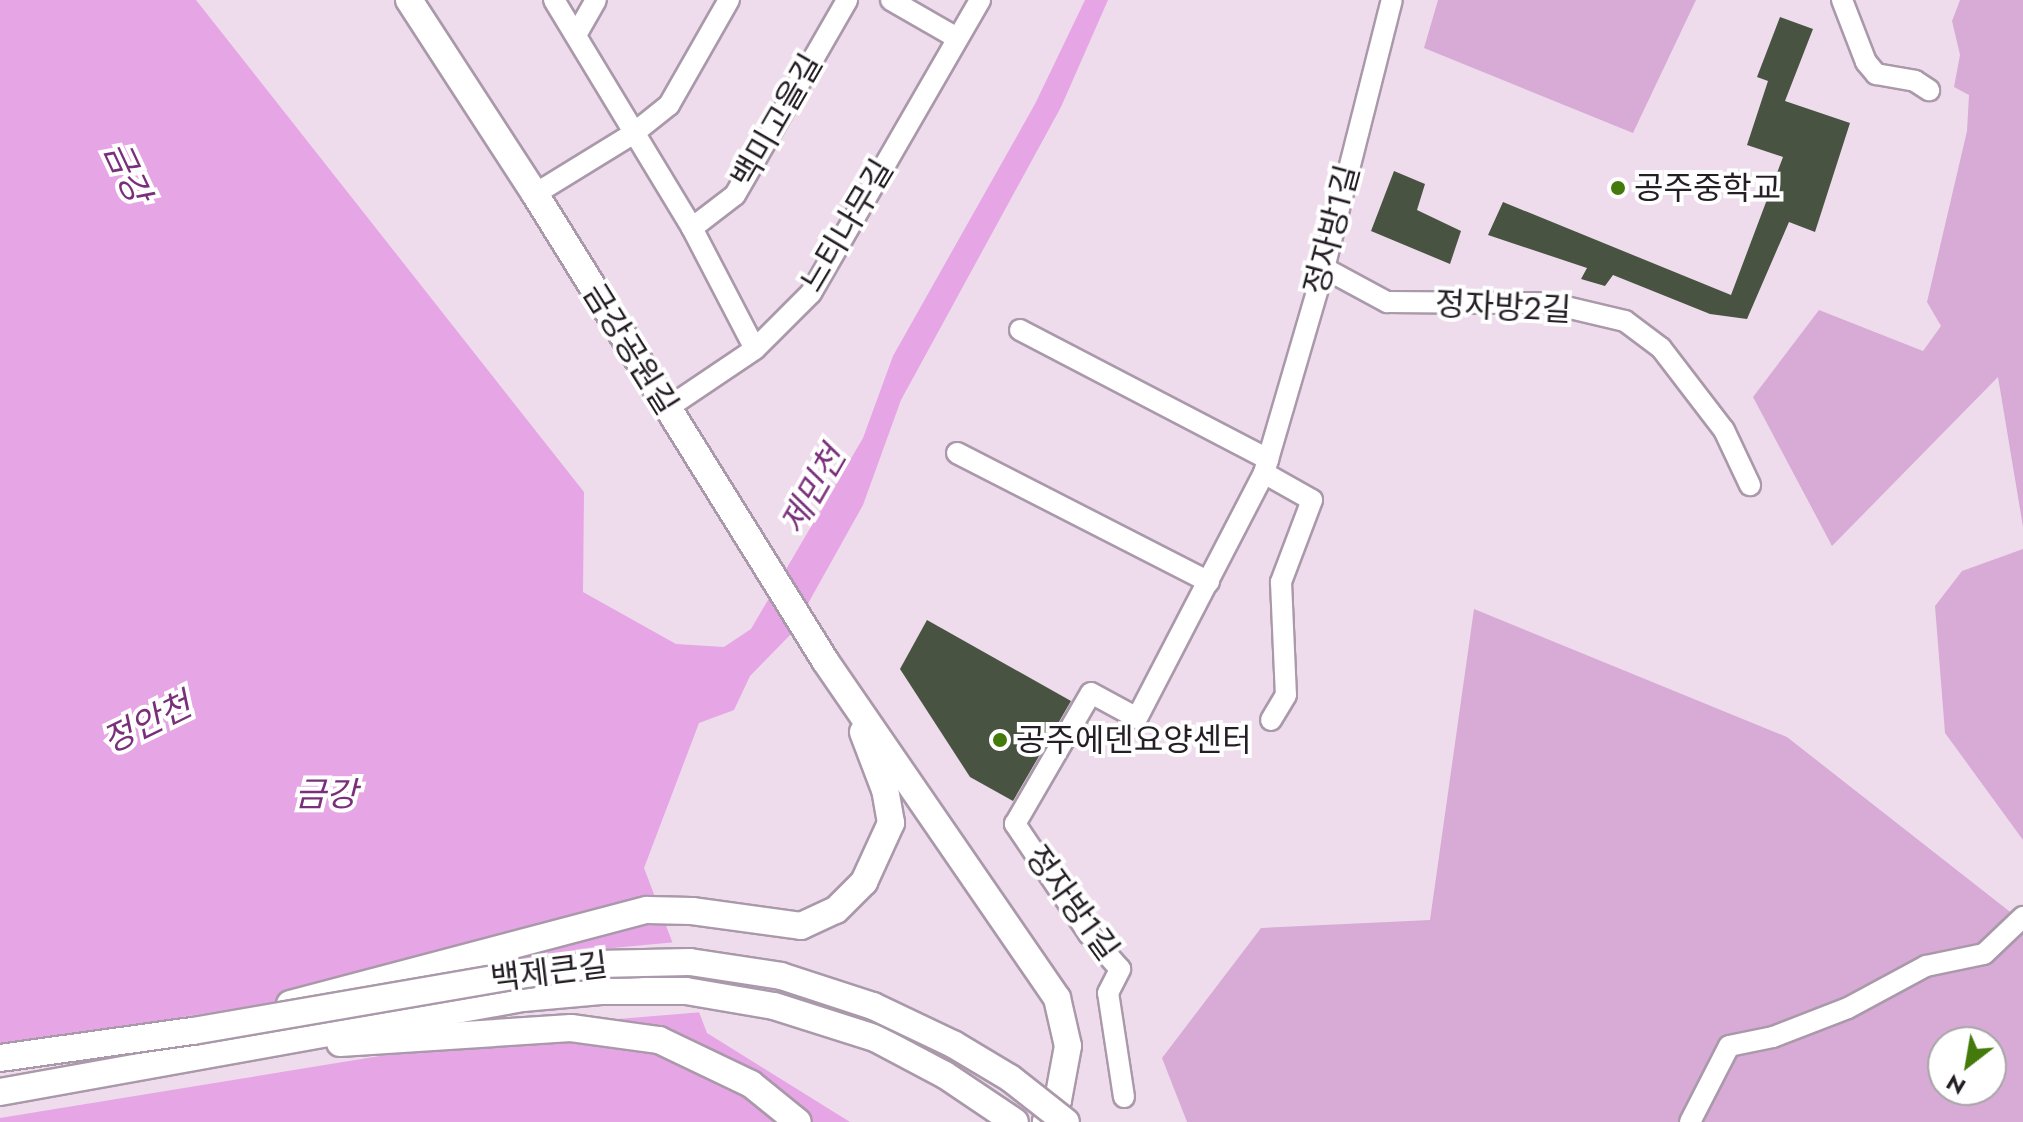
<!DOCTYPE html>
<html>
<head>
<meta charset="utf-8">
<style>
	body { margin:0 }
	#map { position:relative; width:2023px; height:1122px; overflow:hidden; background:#eedced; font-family:Jost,"Noto Sans KR",sans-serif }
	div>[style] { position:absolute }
	.green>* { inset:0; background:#d7abd5 }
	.water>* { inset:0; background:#e6a5e4 }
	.pier>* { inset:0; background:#eedced }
	.building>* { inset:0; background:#485342 }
	.roads { filter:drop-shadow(2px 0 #a9a) drop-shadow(-2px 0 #a9a) drop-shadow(0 2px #a9a) drop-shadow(0 -2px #a9a) }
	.minor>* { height:20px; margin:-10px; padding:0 10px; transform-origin:10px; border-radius:10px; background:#fff }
	.major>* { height:26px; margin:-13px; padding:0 13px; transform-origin:13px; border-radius:13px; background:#fff }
	.bridges { filter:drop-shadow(2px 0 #a9a) drop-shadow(-2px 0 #a9a) drop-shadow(0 2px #a9a) drop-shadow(0 -2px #a9a) }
	.major-bridge>* { height:26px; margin:-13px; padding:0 13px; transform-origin:13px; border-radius:13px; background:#fff }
	.dots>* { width:22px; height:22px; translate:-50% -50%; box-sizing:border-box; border:4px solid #fff; border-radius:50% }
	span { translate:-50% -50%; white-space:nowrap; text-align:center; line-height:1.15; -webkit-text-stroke:8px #fff; paint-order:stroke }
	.street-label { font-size:32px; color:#251f25 }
	.poi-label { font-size:32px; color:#251f25 }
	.left { translate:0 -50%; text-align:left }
	.water-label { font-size:34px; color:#792f7a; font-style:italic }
	.north { position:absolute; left:1927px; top:1026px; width:80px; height:80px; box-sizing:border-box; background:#fff; border:2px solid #a8a5a8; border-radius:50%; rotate:211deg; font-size:22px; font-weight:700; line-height:32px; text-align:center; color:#251f25 }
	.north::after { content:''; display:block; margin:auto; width:28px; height:36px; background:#447a0c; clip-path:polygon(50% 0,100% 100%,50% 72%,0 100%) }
</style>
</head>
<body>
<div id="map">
	<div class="green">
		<div style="clip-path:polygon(1438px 0,1696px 0,1633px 133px,1424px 48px)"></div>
		<div style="clip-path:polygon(1960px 0,2023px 0,2023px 527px,1998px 377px,1832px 546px,1753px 397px,1819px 310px,1923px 351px,1941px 326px,1927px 302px,1967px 131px,1969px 95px,1954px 87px,1960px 55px,1952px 21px)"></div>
		<div style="clip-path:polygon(2023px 549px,2023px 840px,1945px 733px,1935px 606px,1962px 571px)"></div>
		<div style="clip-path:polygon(evenodd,1474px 609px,1787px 737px,2023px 922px,2023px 1122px,1187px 1122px,1162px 1058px,1261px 928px,1430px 920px,1474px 609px,1943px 1042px,1991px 1042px,1991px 1090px,1943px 1090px,1943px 1042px)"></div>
	</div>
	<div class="water">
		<div style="clip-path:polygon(0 0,196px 0,584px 492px,583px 592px,676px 644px,724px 647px,751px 629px,863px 438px,893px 356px,1035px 104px,1085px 0,1108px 0,1061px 107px,901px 400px,863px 505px,791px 634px,750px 676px,734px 710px,699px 723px,644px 868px,707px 1033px,850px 1122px,0 1122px)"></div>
	</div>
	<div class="pier">
		<div style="clip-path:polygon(677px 942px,703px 1012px,594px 1021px,0 1118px,0 1047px,591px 950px)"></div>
	</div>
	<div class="building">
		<div style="clip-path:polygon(1780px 17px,1813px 29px,1785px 101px,1850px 123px,1815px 232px,1789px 222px,1747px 319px,1710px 314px,1613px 275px,1605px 286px,1581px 279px,1587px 268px,1488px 235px,1503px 202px,1731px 295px,1783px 157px,1747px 145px,1768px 81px,1757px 77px)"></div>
		<div style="clip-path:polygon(1394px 171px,1425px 184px,1417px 210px,1461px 231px,1450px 264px,1371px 231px)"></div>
		<div style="clip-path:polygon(927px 620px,1071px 701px,1013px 801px,970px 777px,900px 669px)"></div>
	</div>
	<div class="roads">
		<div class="minor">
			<div style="left:554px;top:0;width:267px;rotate:58.8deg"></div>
			<div style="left:692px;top:228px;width:136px;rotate:62.5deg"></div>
			<div style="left:891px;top:0;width:76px;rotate:29.9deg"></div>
			<div style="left:1842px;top:0;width:66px;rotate:68.8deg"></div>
			<div style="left:1866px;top:62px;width:16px;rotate:50deg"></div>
			<div style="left:1876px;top:74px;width:40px;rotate:10deg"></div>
			<div style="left:1915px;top:81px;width:17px;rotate:33deg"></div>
			<div style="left:576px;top:35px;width:40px;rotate:-60.3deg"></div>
			<div style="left:535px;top:194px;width:116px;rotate:-31.6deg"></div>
			<div style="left:634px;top:133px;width:45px;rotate:-38.7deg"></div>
			<div style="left:669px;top:105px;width:121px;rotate:-60.3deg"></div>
			<div style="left:692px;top:228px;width:54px;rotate:-37.5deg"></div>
			<div style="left:735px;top:195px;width:225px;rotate:-60.1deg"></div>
			<div style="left:1324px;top:268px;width:72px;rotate:28.4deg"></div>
			<div style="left:1387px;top:302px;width:162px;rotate:0.4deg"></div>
			<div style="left:1549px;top:303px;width:78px;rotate:13.3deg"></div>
			<div style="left:1625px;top:321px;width:45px;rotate:36.9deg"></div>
			<div style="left:1661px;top:348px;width:103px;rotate:52.5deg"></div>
			<div style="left:1724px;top:430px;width:61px;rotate:64.7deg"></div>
			<div style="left:1020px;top:330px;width:280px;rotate:27.5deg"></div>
			<div style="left:666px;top:409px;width:107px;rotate:-34deg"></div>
			<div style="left:755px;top:349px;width:79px;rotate:-45deg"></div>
			<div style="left:811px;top:293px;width:338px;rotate:-60deg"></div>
			<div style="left:957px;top:453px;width:283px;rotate:27.1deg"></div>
			<div style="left:1264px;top:473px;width:55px;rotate:29.4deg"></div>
			<div style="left:1312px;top:500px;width:88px;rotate:110.7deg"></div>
			<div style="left:1281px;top:582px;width:113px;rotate:87.5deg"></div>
			<div style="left:1286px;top:695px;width:29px;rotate:121deg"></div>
			<div style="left:1124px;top:1097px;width:105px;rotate:-98.7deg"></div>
			<div style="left:1108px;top:993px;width:27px;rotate:-63deg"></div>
			<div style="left:1120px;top:969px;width:47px;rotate:-131.5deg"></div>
			<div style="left:1089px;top:934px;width:133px;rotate:-123.9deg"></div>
			<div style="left:1015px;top:824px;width:151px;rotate:-59.9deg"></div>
			<div style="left:1091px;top:693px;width:52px;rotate:28.5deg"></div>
			<div style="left:1137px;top:718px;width:276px;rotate:-62.6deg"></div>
			<div style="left:1264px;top:473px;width:214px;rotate:-73.7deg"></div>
			<div style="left:1324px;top:268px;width:276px;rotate:-75.8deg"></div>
			<div style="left:1690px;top:1122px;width:85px;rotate:-62.8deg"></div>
			<div style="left:1729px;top:1046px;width:45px;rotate:-11.6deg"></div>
			<div style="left:1773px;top:1037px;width:80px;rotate:-21.1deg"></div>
			<div style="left:1848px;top:1008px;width:89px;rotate:-28.3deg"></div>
			<div style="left:1926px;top:966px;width:59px;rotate:-11.7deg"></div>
			<div style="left:1984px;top:954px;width:54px;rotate:-43.5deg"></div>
		</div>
		<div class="major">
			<div style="left:409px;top:0;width:231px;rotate:57deg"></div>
			<div style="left:535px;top:194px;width:551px;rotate:58.13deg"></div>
			<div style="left:826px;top:662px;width:408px;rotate:55.5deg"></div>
			<div style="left:1057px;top:998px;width:49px;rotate:77.1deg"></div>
			<div style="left:1068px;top:1046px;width:55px;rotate:100.5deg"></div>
			<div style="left:1058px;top:1100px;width:25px;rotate:119deg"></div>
			<div style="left:290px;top:1004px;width:369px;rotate:-14.8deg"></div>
			<div style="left:647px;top:910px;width:45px;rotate:1.3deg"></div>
			<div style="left:692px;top:911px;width:110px;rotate:7.8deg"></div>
			<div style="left:801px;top:926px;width:38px;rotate:-25deg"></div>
			<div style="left:836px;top:910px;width:40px;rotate:-45deg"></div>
			<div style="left:864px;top:882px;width:65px;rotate:-65.4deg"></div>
			<div style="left:891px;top:823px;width:34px;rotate:-100deg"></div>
			<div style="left:885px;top:790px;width:62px;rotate:-110.8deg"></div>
			<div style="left:340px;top:1043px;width:231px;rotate:-3.7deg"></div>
			<div style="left:571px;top:1028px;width:89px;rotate:7.8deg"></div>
			<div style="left:659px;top:1040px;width:102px;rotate:25.6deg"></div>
			<div style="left:751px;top:1084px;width:60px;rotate:39deg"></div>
			<div style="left:0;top:1092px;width:531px;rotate:-10.19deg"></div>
			<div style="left:523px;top:998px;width:78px;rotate:-5.1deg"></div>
			<div style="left:601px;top:991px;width:85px"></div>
			<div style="left:686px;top:991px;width:89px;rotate:9.7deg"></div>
			<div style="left:774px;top:1006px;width:106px;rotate:17.6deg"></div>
			<div style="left:875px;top:1038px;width:79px;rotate:27.9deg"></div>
			<div style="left:945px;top:1075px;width:84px;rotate:33.9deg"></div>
		</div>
	</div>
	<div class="bridges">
		<div class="major-bridge">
			<div style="left:0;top:1058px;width:195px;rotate:-8deg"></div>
			<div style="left:193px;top:1031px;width:330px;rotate:-9.8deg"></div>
			<div style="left:518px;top:975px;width:81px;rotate:-7.8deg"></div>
			<div style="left:598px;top:964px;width:92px;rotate:-1.2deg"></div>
			<div style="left:690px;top:962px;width:92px;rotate:8.7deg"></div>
			<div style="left:781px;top:976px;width:97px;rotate:18.1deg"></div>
			<div style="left:873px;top:1006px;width:89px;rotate:25.4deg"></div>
			<div style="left:953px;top:1044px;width:66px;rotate:30.8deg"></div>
			<div style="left:1010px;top:1078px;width:71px;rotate:38.2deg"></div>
		</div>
	</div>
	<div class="dots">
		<div style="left:1618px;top:188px;background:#447a0c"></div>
		<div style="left:1000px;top:740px;background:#447a0c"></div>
	</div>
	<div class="street-label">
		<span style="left:777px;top:121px;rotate:-60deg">백미고을길</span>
		<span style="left:847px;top:226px;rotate:-59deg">느티나무길</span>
		<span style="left:1332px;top:230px;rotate:-75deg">정자방1길</span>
		<span style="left:1503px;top:307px;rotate:3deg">정자방2길</span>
		<span style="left:630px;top:349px;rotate:58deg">금강공원길</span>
		<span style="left:1072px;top:903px;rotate:54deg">정자방1길</span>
		<span style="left:549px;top:972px;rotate:-7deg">백제큰길</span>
	</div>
	<div class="poi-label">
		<span class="left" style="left:1634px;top:188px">공주중학교</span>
		<span class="left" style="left:1016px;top:740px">공주에덴요양센터</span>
	</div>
	<div class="water-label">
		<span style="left:127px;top:172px;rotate:65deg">금강</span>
		<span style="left:813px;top:490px;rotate:-60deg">제민천</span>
		<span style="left:147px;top:723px;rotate:-26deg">정안천</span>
		<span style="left:326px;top:795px">금강</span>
	</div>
	<div class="north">N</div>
</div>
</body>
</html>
